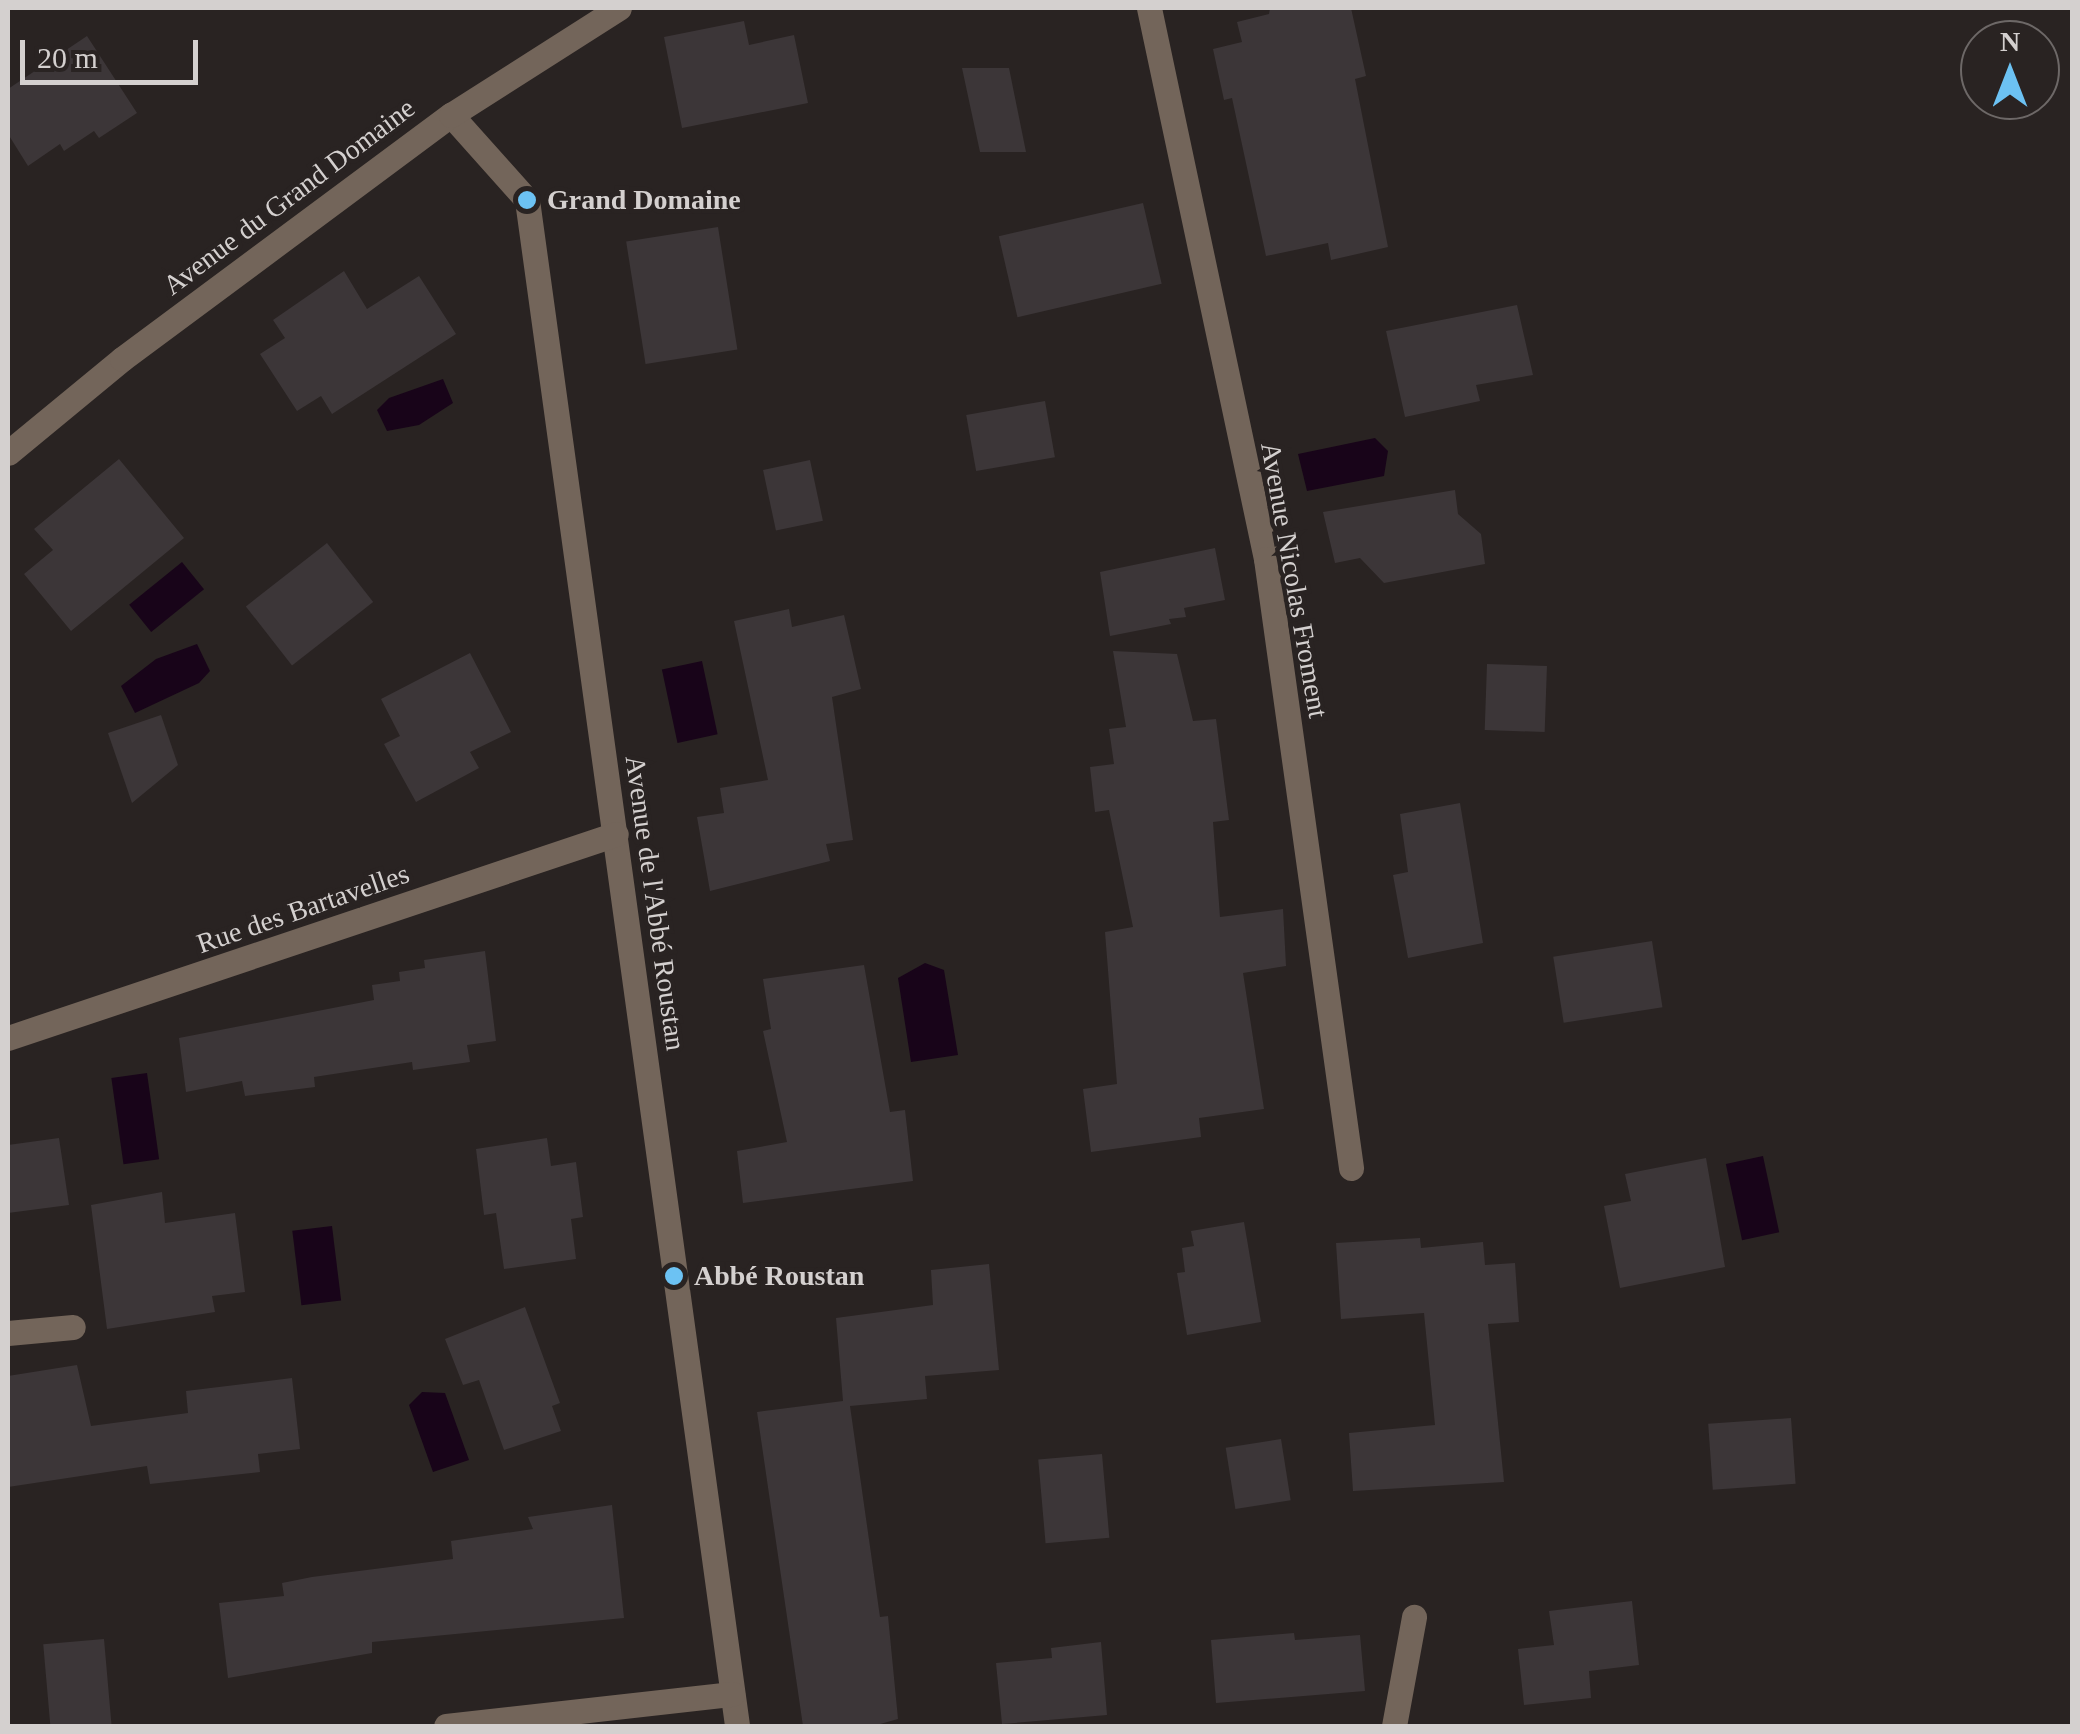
<!DOCTYPE html>
<html>
<head>
<meta charset="utf-8">
<style>
	body { margin:0 }
	#map { position:relative; width:2080px; height:1734px; overflow:hidden; background:#292322; font-family:"Times New Roman",serif }
	div>[style] { position:absolute }
	.water>* { inset:0; background:#180419; transform-origin:0 0 }
	.building>* { inset:0; background:#3c3638; transform-origin:0 0 }
	.minor>* { height:25px; margin:-12.5px; padding:0 12.5px; transform-origin:12.5px; border-radius:12.5px; background:#73655a }
	.dots>* { width:28px; height:28px; translate:-50% -50%; box-sizing:border-box; border:5px solid #292322; border-radius:50% }
	span { translate:-50% -50%; white-space:nowrap; text-align:center; line-height:1.15; -webkit-text-stroke:9px #292322; paint-order:stroke }
	.street-label { font-size:28px; color:#d4d0cf }
	.poi-label { font-size:28px; color:#d4d0cf; font-weight:700 }
	.left { translate:0 -50%; text-align:left }
	.frame { position:absolute; inset:0; border:10px solid #d4d0cf; pointer-events:none }
	.north { position:absolute; left:1960px; top:20px; width:100px; height:100px; box-sizing:border-box; background:#292322; border:2px solid #6d6867; border-radius:50%; rotate:0deg; font-size:28px; font-weight:700; line-height:40px; text-align:center; color:#d4d0cf }
	.north::after { content:''; display:block; margin:auto; width:35px; height:45px; background:#6cc2f3; clip-path:polygon(50% 0,100% 100%,50% 72%,0 100%) }
	.scale { position:absolute; left:20px; top:40px; width:178px; height:45px; box-sizing:border-box; border:5px solid #d4d0cf; border-top:0; padding-left:12px; font-size:30px; line-height:35px; white-space:nowrap; color:#d4d0cf; -webkit-text-stroke:8px #292322; paint-order:stroke }
</style>
</head>
<body>
<div id="map">
	<div class="water">
		<div style="clip-path:polygon(443px 379px,453px 403px,419px 425px,387px 431px,377px 410px,389px 398px)"></div>
		<div style="clip-path:polygon(1375px 438px,1388px 451px,1384px 476px,1307px 491px,1298px 454px)"></div>
		<div style="left:182px;top:562px;width:35px;height:68px;rotate:51deg"></div>
		<div style="clip-path:polygon(197px 644px,210px 671px,199px 683px,135px 713px,121px 686px,156px 659px)"></div>
		<div style="left:702px;top:661px;width:75px;height:41px;rotate:78deg"></div>
		<div style="clip-path:polygon(925px 963px,944px 970px,958px 1055px,911px 1062px,898px 978px)"></div>
		<div style="left:147px;top:1073px;width:87px;height:36px;rotate:82deg"></div>
		<div style="left:1763px;top:1156px;width:78px;height:38px;rotate:78deg"></div>
		<div style="left:332px;top:1226px;width:75px;height:40px;rotate:83deg"></div>
		<div style="clip-path:polygon(422px 1392px,445px 1393px,469px 1460px,433px 1472px,409px 1405px)"></div>
	</div>
	<div class="building">
		<div style="clip-path:polygon(1270px 8px,1351px 8px,1366px 76px,1355px 79px,1388px 247px,1331px 260px,1328px 243px,1266px 256px,1232px 98px,1224px 100px,1213px 49px,1242px 42px,1237px 22px,1269px 14px)"></div>
		<div style="clip-path:polygon(744px 21px,749px 45px,794px 35px,808px 103px,682px 128px,664px 37px)"></div>
		<div style="clip-path:polygon(87px 36px,137px 113px,99px 138px,94px 131px,64px 151px,60px 144px,28px 166px,8px 134px,8px 89px)"></div>
		<div style="clip-path:polygon(962px 68px,1009px 68px,1026px 152px,980px 152px)"></div>
		<div style="left:1143px;top:203px;width:83px;height:148px;rotate:77deg"></div>
		<div style="left:718px;top:227px;width:124px;height:93px;rotate:81deg"></div>
		<div style="clip-path:polygon(344px 271px,367px 309px,419px 276px,456px 334px,332px 414px,321px 396px,297px 411px,260px 354px,285px 338px,273px 320px)"></div>
		<div style="clip-path:polygon(1517px 305px,1533px 375px,1476px 385px,1480px 401px,1405px 417px,1386px 331px)"></div>
		<div style="left:1045px;top:401px;width:57px;height:80px;rotate:80deg"></div>
		<div style="clip-path:polygon(119px 459px,184px 538px,71px 631px,24px 574px,53px 550px,34px 529px)"></div>
		<div style="left:810px;top:460px;width:62px;height:48px;rotate:78deg"></div>
		<div style="clip-path:polygon(1455px 490px,1458px 514px,1481px 534px,1485px 564px,1384px 583px,1360px 558px,1335px 563px,1323px 512px)"></div>
		<div style="left:327px;top:543px;width:75px;height:103px;rotate:52deg"></div>
		<div style="clip-path:polygon(1215px 548px,1225px 600px,1184px 608px,1186px 617px,1169px 619px,1171px 624px,1110px 636px,1100px 572px)"></div>
		<div style="clip-path:polygon(789px 609px,792px 627px,844px 615px,861px 689px,832px 697px,853px 840px,826px 844px,830px 861px,710px 891px,697px 817px,724px 813px,720px 788px,768px 780px,734px 621px)"></div>
		<div style="clip-path:polygon(1113px 651px,1177px 654px,1193px 721px,1216px 719px,1229px 820px,1213px 822px,1220px 917px,1283px 909px,1286px 966px,1243px 973px,1264px 1109px,1199px 1118px,1201px 1137px,1091px 1152px,1083px 1089px,1117px 1084px,1105px 932px,1133px 927px,1109px 810px,1095px 812px,1090px 767px,1114px 764px,1109px 729px,1126px 727px)"></div>
		<div style="clip-path:polygon(470px 653px,511px 732px,470px 752px,479px 768px,416px 802px,384px 744px,400px 736px,381px 699px)"></div>
		<div style="left:1487px;top:664px;width:60px;height:66px;rotate:2deg"></div>
		<div style="clip-path:polygon(161px 715px,178px 765px,132px 803px,108px 733px)"></div>
		<div style="clip-path:polygon(1460px 803px,1483px 943px,1408px 958px,1393px 875px,1408px 872px,1400px 814px)"></div>
		<div style="left:1652px;top:941px;width:67px;height:100px;rotate:81deg"></div>
		<div style="clip-path:polygon(485px 951px,496px 1041px,467px 1045px,470px 1062px,413px 1070px,412px 1062px,314px 1077px,315px 1087px,245px 1096px,242px 1081px,186px 1092px,179px 1038px,374px 1000px,372px 985px,400px 981px,399px 972px,425px 968px,424px 960px)"></div>
		<div style="clip-path:polygon(864px 965px,890px 1112px,905px 1110px,913px 1181px,743px 1203px,737px 1151px,787px 1142px,763px 1031px,771px 1029px,763px 979px)"></div>
		<div style="clip-path:polygon(59px 1138px,69px 1205px,8px 1213px,8px 1145px)"></div>
		<div style="clip-path:polygon(547px 1138px,551px 1166px,576px 1162px,583px 1217px,571px 1219px,576px 1259px,504px 1269px,496px 1213px,484px 1215px,476px 1149px)"></div>
		<div style="clip-path:polygon(1706px 1158px,1725px 1267px,1620px 1288px,1604px 1206px,1631px 1201px,1625px 1174px)"></div>
		<div style="clip-path:polygon(162px 1192px,165px 1223px,235px 1213px,245px 1292px,212px 1296px,215px 1312px,107px 1329px,91px 1205px)"></div>
		<div style="clip-path:polygon(1244px 1222px,1261px 1322px,1187px 1335px,1177px 1273px,1185px 1272px,1182px 1248px,1194px 1246px,1191px 1231px)"></div>
		<div style="clip-path:polygon(1420px 1238px,1421px 1248px,1483px 1242px,1485px 1265px,1515px 1263px,1519px 1322px,1488px 1324px,1504px 1482px,1353px 1491px,1349px 1433px,1435px 1425px,1424px 1313px,1341px 1319px,1336px 1243px)"></div>
		<div style="clip-path:polygon(989px 1264px,999px 1370px,925px 1376px,927px 1399px,850px 1406px,880px 1617px,888px 1616px,898px 1719px,873px 1726px,803px 1726px,757px 1412px,843px 1401px,836px 1318px,933px 1305px,931px 1270px)"></div>
		<div style="clip-path:polygon(525px 1307px,560px 1403px,552px 1406px,561px 1431px,504px 1450px,479px 1380px,463px 1385px,445px 1339px)"></div>
		<div style="clip-path:polygon(77px 1365px,91px 1426px,188px 1413px,186px 1391px,292px 1378px,300px 1449px,258px 1454px,260px 1472px,150px 1484px,147px 1466px,8px 1487px,8px 1376px)"></div>
		<div style="left:1791px;top:1418px;width:66px;height:83px;rotate:86deg"></div>
		<div style="left:1281px;top:1439px;width:62px;height:56px;rotate:81deg"></div>
		<div style="left:1102px;top:1454px;width:84px;height:64px;rotate:85deg"></div>
		<div style="clip-path:polygon(612px 1505px,624px 1618px,372px 1642px,372px 1653px,228px 1678px,219px 1603px,284px 1596px,282px 1583px,312px 1577px,453px 1559px,451px 1541px,533px 1529px,528px 1517px)"></div>
		<div style="clip-path:polygon(1632px 1601px,1639px 1665px,1589px 1671px,1591px 1698px,1524px 1705px,1518px 1649px,1554px 1645px,1549px 1611px)"></div>
		<div style="clip-path:polygon(1294px 1633px,1295px 1640px,1360px 1635px,1365px 1691px,1216px 1703px,1211px 1640px)"></div>
		<div style="left:104px;top:1639px;width:87px;height:61px;rotate:85deg"></div>
		<div style="clip-path:polygon(1101px 1642px,1107px 1715px,1002px 1724px,996px 1663px,1052px 1658px,1051px 1648px)"></div>
	</div>
	<div class="minor">
		<div style="left:1149px;top:8px;width:563px;rotate:78.01deg"></div>
		<div style="left:1266px;top:559px;width:615px;rotate:82.05deg"></div>
		<div style="left:451px;top:115px;width:114px;rotate:48.2deg"></div>
		<div style="left:527px;top:200px;width:1540px;rotate:82.16deg"></div>
		<div style="left:8px;top:453px;width:148px;rotate:-39.5deg"></div>
		<div style="left:122px;top:359px;width:410px;rotate:-36.6deg"></div>
		<div style="left:451px;top:115px;width:199px;rotate:-32.5deg"></div>
		<div style="left:8px;top:1038px;width:641px;rotate:-18.55deg"></div>
		<div style="left:8px;top:1333px;width:65px;rotate:-5.3deg"></div>
		<div style="left:446px;top:1726px;width:288px;rotate:-6.4deg"></div>
		<div style="left:1394px;top:1726px;width:111px;rotate:-79.6deg"></div>
	</div>
	<div class="dots">
		<div style="left:527px;top:200px;background:#6cc2f3"></div>
		<div style="left:674px;top:1276px;background:#6cc2f3"></div>
	</div>
	<div class="street-label">
		<span style="left:289px;top:197px;rotate:-37deg">Avenue du Grand Domaine</span>
		<span style="left:1294px;top:580px;rotate:80deg">Avenue Nicolas Froment</span>
		<span style="left:655px;top:903px;rotate:82deg">Avenue de l'Abbé Roustan</span>
		<span style="left:303px;top:909px;rotate:-19deg">Rue des Bartavelles</span>
	</div>
	<div class="poi-label">
		<span class="left" style="left:547px;top:200px">Grand Domaine</span>
		<span class="left" style="left:694px;top:1276px">Abbé Roustan</span>
	</div>
	<div class="frame"></div>
	<div class="north">N</div>
	<div class="scale">20 m</div>
</div>
</body>
</html>
